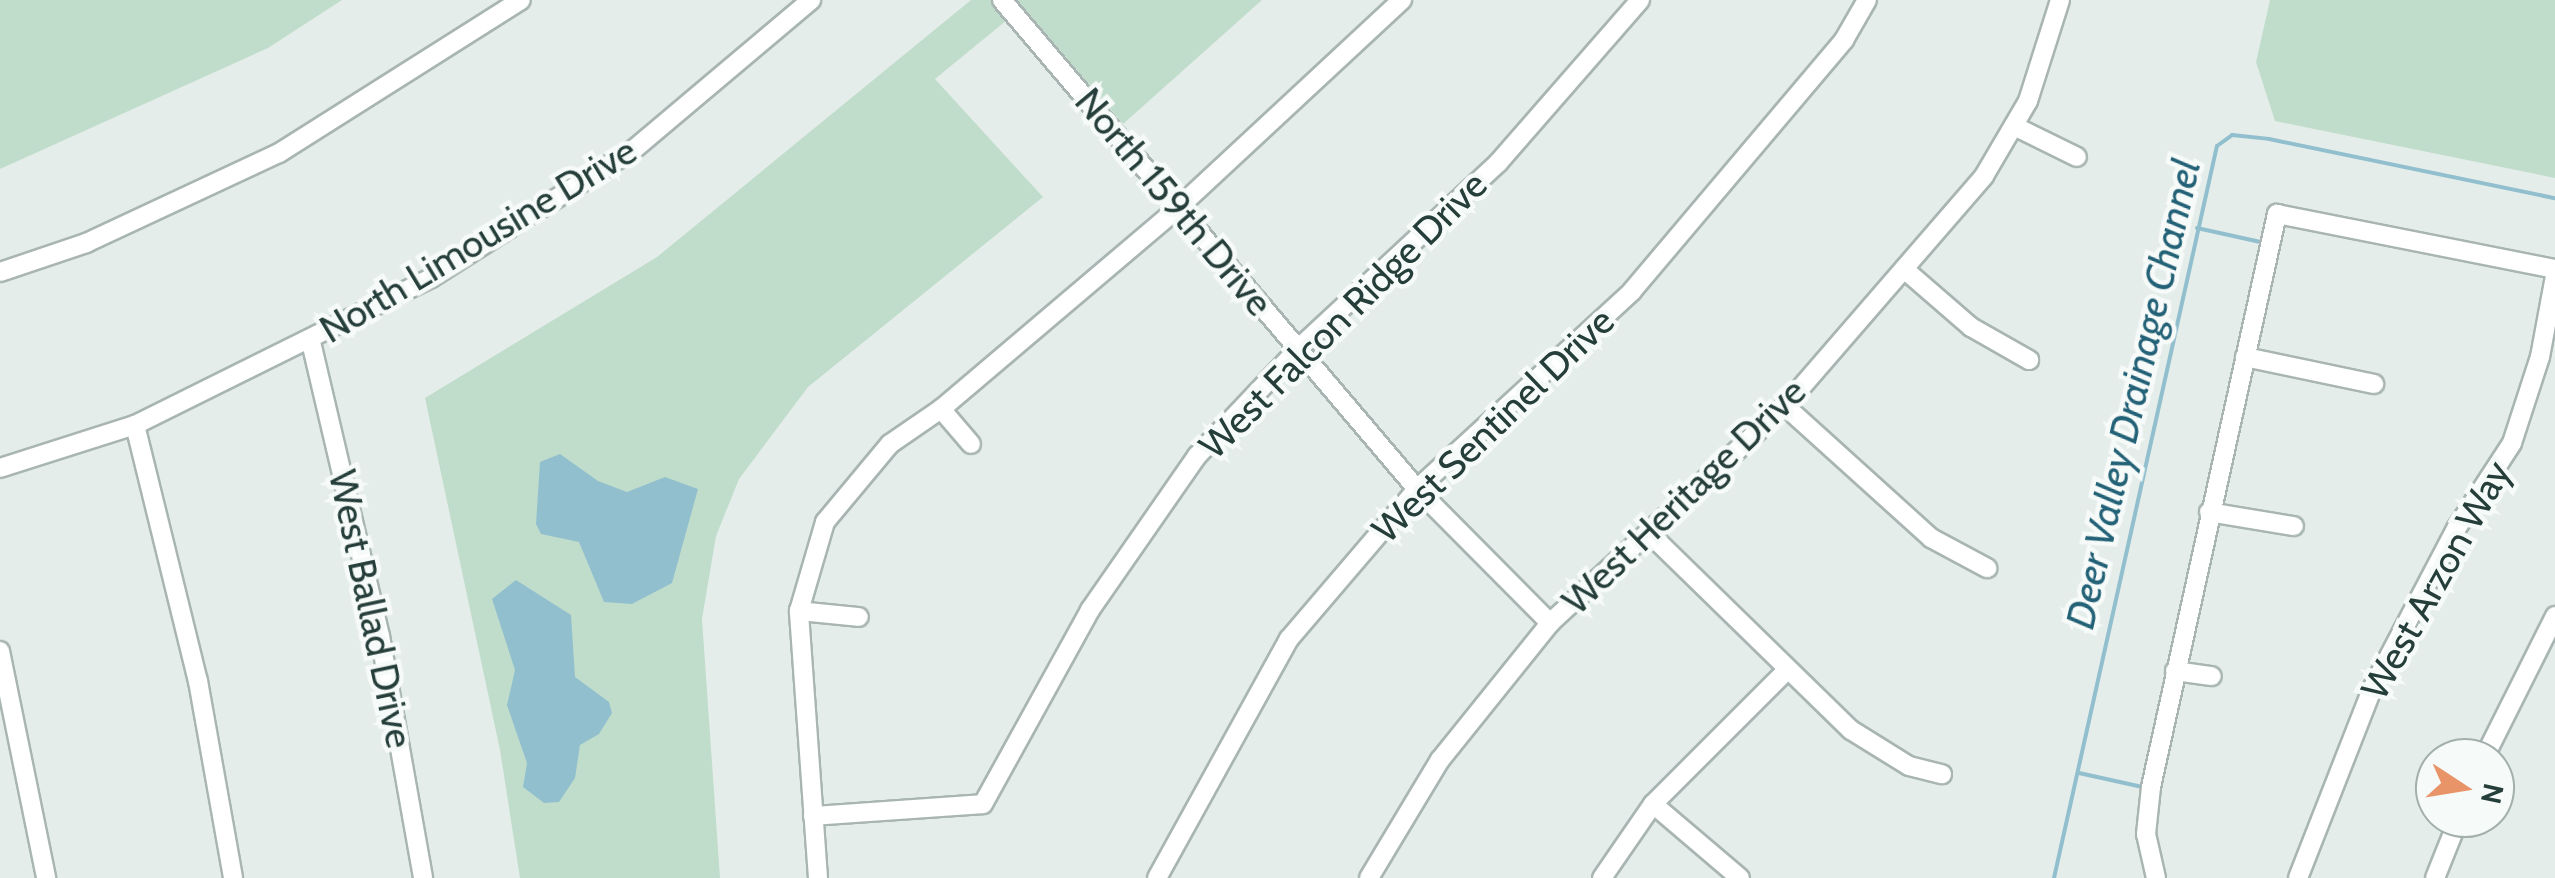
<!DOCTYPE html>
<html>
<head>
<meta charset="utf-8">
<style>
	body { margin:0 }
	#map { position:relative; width:2555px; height:878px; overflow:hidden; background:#e5edeb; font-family:Cabin,sans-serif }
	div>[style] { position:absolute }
	.green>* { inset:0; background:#c0ddcb }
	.water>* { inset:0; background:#92bfce }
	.stream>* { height:4px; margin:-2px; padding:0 2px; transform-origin:2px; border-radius:2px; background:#92bfce }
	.roads { filter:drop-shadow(2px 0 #a8b5b2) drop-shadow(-2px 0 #a8b5b2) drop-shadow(0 2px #a8b5b2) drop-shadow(0 -2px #a8b5b2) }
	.street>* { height:18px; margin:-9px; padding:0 9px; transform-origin:9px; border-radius:9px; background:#fff }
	span { translate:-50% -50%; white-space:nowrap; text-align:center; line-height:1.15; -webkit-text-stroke:9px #f6faf8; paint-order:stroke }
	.street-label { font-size:38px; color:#253e3a }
	.water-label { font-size:40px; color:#236177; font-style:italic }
	.north { position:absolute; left:2415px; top:738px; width:100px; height:100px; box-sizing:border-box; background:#f6faf8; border:2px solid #a2afac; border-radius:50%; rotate:102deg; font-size:28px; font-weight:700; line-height:40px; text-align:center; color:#253e3a }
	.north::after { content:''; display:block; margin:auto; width:35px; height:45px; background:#e99468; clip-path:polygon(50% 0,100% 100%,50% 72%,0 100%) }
</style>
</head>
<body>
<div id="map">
	<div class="green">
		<div style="clip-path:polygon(0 0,342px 0,268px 48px,0 169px)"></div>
		<div style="clip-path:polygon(971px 0,1262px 0,1123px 124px,1023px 7px,935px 79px,1043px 197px,808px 387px,739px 479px,716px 536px,702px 619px,720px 878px,520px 878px,500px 750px,425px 398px,657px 257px)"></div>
		<div style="clip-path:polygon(2270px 0,2555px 0,2555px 178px,2275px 121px,2256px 62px)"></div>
	</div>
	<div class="water">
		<div style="clip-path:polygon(560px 454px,598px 481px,627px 492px,665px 477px,698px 489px,672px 583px,632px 604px,604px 602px,579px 542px,541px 534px,536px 524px,540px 462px)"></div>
		<div style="clip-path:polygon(516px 580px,571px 615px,575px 677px,609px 702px,612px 713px,599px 734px,580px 745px,575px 778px,559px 802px,544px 803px,523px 787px,527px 763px,507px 705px,515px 670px,492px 599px)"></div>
	</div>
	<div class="stream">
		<div style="left:2197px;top:228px;width:65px;rotate:12.5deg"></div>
		<div style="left:2079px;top:773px;width:65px;rotate:12.5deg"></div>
		<div style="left:2054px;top:878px;width:750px;rotate:-77.45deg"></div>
		<div style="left:2217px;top:146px;width:19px;rotate:-36deg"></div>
		<div style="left:2232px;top:135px;width:37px;rotate:6deg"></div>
		<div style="left:2269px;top:139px;width:292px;rotate:11.7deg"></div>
	</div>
	<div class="roads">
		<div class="street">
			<div style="left:1002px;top:0;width:641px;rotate:49.68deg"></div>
			<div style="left:1417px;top:489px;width:189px;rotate:45.2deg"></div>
			<div style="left:2014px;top:126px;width:70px;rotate:26.2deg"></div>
			<div style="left:1904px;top:269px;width:89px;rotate:40.9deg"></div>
			<div style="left:1971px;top:327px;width:67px;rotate:29.6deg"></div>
			<div style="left:0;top:272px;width:91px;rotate:-18.6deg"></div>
			<div style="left:86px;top:243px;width:213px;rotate:-25deg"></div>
			<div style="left:279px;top:153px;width:286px;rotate:-32.3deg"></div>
			<div style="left:311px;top:342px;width:302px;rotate:76.8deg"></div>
			<div style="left:380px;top:636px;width:246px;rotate:79.9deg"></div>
			<div style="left:2245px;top:357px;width:132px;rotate:11.8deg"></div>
			<div style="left:1785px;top:406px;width:197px;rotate:42.1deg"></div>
			<div style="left:1931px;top:538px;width:64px;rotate:28.2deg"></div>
			<div style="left:941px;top:409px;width:46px;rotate:49.4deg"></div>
			<div style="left:135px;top:425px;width:264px;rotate:76.2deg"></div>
			<div style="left:198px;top:681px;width:200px;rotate:79.9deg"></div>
			<div style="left:0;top:468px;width:142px;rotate:-17.7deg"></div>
			<div style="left:135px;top:425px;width:330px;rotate:-26.4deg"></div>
			<div style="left:431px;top:278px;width:239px;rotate:-32.4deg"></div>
			<div style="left:633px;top:150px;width:233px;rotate:-40.1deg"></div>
			<div style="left:2209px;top:512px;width:86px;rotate:9.4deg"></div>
			<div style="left:1649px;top:533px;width:282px;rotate:44.3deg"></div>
			<div style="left:1851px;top:730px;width:68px;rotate:31.8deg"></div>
			<div style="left:1909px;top:766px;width:34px;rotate:14deg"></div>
			<div style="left:799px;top:611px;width:60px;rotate:5.7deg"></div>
			<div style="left:0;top:651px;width:232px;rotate:78.5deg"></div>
			<div style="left:2175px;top:671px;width:37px;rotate:8deg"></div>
			<div style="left:2484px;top:758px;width:159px;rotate:-63.4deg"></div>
			<div style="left:1653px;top:804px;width:114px;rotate:40.4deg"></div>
			<div style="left:813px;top:816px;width:170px;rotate:-4deg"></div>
			<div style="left:983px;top:804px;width:222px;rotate:-61.1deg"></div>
			<div style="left:1090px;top:610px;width:188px;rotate:-55.2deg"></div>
			<div style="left:1197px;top:456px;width:149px;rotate:-46.6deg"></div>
			<div style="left:1299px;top:348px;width:272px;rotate:-42.9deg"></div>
			<div style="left:1498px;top:163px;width:216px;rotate:-48.9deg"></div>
			<div style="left:818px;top:878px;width:268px;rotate:-94.1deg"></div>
			<div style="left:799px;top:611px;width:93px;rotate:-73.7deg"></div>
			<div style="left:825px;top:522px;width:102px;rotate:-50.2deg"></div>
			<div style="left:890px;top:444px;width:62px;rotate:-34.5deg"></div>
			<div style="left:941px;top:409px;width:311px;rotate:-40.3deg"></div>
			<div style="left:1178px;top:208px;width:306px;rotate:-42.9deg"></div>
			<div style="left:1157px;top:878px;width:273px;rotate:-61.1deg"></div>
			<div style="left:1289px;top:639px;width:197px;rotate:-49.5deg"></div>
			<div style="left:1417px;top:489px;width:292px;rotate:-42.6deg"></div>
			<div style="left:1632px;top:291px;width:329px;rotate:-49.8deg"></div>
			<div style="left:1844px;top:40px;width:46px;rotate:-60.1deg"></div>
			<div style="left:1369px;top:878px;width:138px;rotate:-59deg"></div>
			<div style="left:1440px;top:760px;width:176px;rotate:-51.2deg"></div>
			<div style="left:1550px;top:623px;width:320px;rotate:-42.7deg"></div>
			<div style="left:1785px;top:406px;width:304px;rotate:-49.1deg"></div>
			<div style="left:1984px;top:176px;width:87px;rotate:-59.6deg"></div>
			<div style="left:2028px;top:101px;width:106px;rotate:-72.4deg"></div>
			<div style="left:1602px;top:878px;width:90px;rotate:-55.4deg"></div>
			<div style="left:1653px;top:804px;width:187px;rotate:-45deg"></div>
			<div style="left:2156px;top:878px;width:45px;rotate:-102.8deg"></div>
			<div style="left:2146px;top:834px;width:47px;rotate:-83.9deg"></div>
			<div style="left:2151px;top:787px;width:587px;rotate:-77.6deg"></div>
			<div style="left:2277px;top:214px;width:283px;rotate:11.2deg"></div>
			<div style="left:2298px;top:878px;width:203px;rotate:-68.6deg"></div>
			<div style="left:2372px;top:689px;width:181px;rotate:-62.3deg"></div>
			<div style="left:2456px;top:529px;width:103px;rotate:-56.9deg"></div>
			<div style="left:2512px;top:443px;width:90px;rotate:-72deg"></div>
			<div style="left:2540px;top:357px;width:82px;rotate:-79.5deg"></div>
			<div style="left:2435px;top:878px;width:65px;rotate:-68.2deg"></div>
		</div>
	</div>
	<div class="street-label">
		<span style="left:1174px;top:202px;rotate:50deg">North 159th Drive</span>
		<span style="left:478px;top:240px;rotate:-31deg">North Limousine Drive</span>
		<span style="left:1343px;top:315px;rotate:-45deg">West Falcon Ridge Drive</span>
		<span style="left:1493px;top:425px;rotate:-44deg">West Sentinel Drive</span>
		<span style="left:1684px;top:496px;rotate:-44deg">West Heritage Drive</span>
		<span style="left:2436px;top:580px;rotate:-61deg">West Arzon Way</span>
		<span style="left:371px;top:609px;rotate:78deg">West Ballad Drive</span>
	</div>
	<div class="water-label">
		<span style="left:2133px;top:394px;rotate:-77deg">Deer Valley Drainage Channel</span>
	</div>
	<div class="north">N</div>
</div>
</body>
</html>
